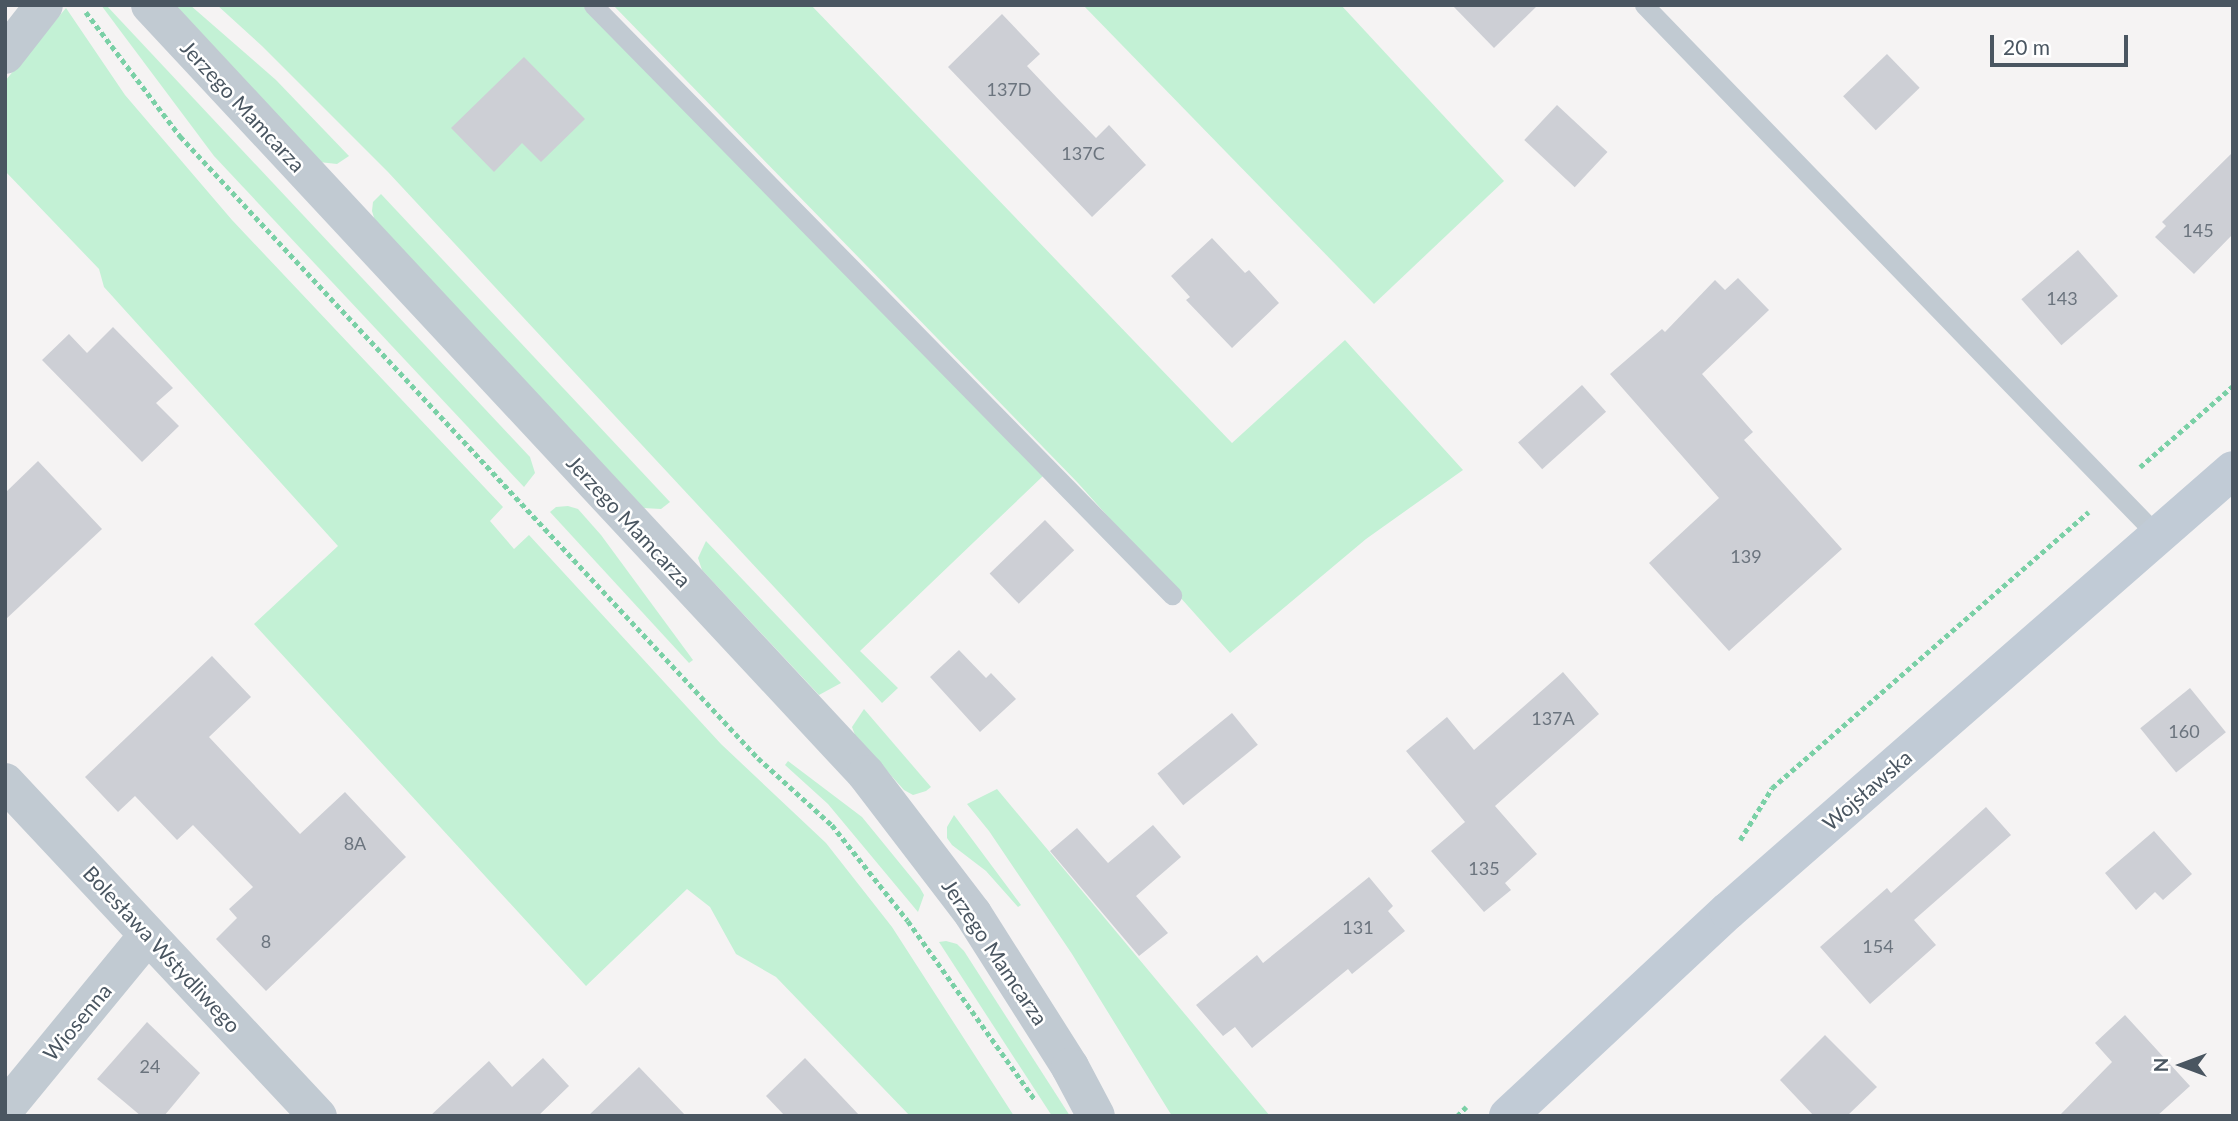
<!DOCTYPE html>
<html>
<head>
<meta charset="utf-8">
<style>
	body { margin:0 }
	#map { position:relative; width:2238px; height:1121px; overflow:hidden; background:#f5f3f3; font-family:Lato,sans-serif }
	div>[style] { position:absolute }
	.green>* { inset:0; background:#c3f1d5 }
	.building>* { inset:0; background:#cdcfd5; transform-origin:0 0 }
	.path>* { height:4.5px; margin-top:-2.25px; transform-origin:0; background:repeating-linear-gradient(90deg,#7ad0a6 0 5px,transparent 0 8.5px) }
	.lane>* { height:19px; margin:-9.5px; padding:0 9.5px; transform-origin:9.5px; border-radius:9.5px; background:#c1cad2 }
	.street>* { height:38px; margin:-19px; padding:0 19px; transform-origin:19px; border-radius:19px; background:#c1cad2 }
	.secondary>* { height:38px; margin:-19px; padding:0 19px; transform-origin:19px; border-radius:19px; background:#c1cbd6 }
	span { translate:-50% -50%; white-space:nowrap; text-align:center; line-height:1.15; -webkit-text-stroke:5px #fff; paint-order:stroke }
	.number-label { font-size:18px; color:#6b747e }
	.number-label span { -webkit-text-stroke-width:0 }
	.street-label { font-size:21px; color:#4a5661 }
	.frame { position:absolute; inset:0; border:7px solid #4a5661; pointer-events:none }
	.north { position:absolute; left:2147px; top:1030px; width:70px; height:70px; -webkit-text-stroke:5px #fff; paint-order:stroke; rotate:270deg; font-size:19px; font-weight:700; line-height:28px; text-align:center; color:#4a5661 }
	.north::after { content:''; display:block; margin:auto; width:24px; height:32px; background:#4a5661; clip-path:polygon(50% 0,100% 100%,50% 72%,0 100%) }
	.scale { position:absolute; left:1990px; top:35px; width:138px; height:32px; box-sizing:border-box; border:4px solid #4a5661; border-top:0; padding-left:9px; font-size:21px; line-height:24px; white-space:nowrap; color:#4a5661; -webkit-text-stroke:5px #fff; paint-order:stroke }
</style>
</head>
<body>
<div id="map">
	<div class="green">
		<div style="clip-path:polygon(101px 5px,106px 5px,530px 457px,535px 473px,524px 487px,214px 156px)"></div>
		<div style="clip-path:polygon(173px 5px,190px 5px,276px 80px,349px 156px,337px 164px,319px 162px)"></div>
		<div style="clip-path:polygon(217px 5px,583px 5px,1043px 476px,860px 651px,898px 688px,882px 703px,388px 172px,262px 46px)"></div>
		<div style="clip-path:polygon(613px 5px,811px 5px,1232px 443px,1345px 340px,1463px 470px,1366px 539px,1230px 653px,1078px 483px)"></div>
		<div style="clip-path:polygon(1083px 5px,1341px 5px,1504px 181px,1374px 304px)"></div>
		<div style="clip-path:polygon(66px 8px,125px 95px,232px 220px,503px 507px,490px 521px,514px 549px,529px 535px,721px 744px,826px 843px,892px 927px,1014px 1116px,910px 1116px,776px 977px,736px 954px,710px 907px,687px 889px,586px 986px,254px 624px,338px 546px,104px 287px,99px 269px,5px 171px,5px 81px)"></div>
		<div style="clip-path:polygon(381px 194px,670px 502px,661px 509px,643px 508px,375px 221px,372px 211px,373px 202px)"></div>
		<div style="clip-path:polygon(568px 506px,578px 509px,601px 535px,693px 660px,689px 663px,550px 512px,556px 507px)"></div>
		<div style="clip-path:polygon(706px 541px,841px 683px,819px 695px,702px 570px,698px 558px)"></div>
		<div style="clip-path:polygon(864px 709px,931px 787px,926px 791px,913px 795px,904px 790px,855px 735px,852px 727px)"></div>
		<div style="clip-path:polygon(788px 761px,862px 817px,920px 888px,924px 895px,918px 912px,828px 804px,785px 765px)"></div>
		<div style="clip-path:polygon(997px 789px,1270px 1116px,1172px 1116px,1072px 954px,989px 831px,967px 804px)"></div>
		<div style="clip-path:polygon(954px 815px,1021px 905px,1018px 907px,986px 871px,952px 845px,947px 838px,947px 827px)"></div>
		<div style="clip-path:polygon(946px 941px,957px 944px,964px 951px,1070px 1116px,1052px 1116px,939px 942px)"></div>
	</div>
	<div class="building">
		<div style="clip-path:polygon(1452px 5px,1538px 5px,1494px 48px)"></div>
		<div style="clip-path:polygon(1002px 14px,1040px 54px,1027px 66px,1061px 102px,1096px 138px,1109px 125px,1146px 165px,1092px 217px,948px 67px)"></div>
		<div style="left:1887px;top:54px;width:47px;height:61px;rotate:46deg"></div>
		<div style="clip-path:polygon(524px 57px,585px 119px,541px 162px,522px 143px,494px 172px,451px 128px)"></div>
		<div style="left:1557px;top:105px;width:69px;height:48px;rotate:43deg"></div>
		<div style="clip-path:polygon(2233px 152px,2233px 234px,2194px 274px,2155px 237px,2166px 226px,2162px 222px)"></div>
		<div style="clip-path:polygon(1212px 238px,1245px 273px,1249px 270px,1279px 303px,1232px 348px,1186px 300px,1190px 297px,1171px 276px)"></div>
		<div style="left:2078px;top:250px;width:61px;height:75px;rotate:49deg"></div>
		<div style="clip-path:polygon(1738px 278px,1769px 310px,1702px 374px,1753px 432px,1744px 440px,1842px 549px,1729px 651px,1649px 563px,1719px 498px,1610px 374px,1662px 329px,1665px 332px,1715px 280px,1725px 290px)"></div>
		<div style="clip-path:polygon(113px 327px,173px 388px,156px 403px,179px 426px,142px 462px,42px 360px,69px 334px,87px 353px)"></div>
		<div style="left:1582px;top:385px;width:36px;height:86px;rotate:48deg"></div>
		<div style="clip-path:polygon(38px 461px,102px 529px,5px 620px,5px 493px)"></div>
		<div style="left:1045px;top:520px;width:42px;height:77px;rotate:46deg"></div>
		<div style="clip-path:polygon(959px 650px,986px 678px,991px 673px,1016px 699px,980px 732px,930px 677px)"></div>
		<div style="clip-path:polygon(212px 656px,251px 697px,209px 737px,300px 834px,345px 792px,406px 857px,266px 991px,216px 939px,237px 918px,229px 909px,253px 887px,193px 825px,177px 840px,135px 796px,118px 812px,85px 777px)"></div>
		<div style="clip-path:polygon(1563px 672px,1599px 714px,1495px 806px,1537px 854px,1505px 883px,1511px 890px,1484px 912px,1431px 851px,1465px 822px,1406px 751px,1447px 717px,1474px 750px)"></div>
		<div style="left:2190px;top:688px;width:57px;height:64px;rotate:51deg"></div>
		<div style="left:1232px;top:713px;width:41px;height:96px;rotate:51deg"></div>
		<div style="clip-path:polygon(1986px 807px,2011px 835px,1914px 920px,1936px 945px,1870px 1004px,1820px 947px,1887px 888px,1891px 893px)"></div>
		<div style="clip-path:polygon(1153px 825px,1181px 857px,1136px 896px,1168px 933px,1139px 956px,1050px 851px,1077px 828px,1108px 863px)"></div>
		<div style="clip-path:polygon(2154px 831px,2192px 874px,2163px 900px,2155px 892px,2136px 910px,2105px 873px)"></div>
		<div style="clip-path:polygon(1369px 877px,1393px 906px,1388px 911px,1405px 931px,1352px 974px,1348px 969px,1252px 1048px,1235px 1027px,1223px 1036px,1196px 1005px,1257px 955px,1263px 963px)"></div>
		<div style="clip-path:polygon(2125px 1015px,2190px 1086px,2157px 1116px,2059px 1116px,2112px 1062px,2095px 1043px)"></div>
		<div style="clip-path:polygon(147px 1022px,200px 1073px,164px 1116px,141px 1116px,97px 1079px)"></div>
		<div style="clip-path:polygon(1825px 1035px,1877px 1087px,1847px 1116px,1814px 1116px,1780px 1080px)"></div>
		<div style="clip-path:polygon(543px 1058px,569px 1086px,538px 1116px,430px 1116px,489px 1061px,512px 1087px)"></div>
		<div style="clip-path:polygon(805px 1058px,860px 1116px,785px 1116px,766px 1096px)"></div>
		<div style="clip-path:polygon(639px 1067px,686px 1116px,588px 1116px)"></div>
	</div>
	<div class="path">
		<div style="left:86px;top:12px;width:156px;rotate:52.8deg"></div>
		<div style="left:180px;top:136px;width:849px;rotate:47.1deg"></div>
		<div style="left:758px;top:758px;width:100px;rotate:42.2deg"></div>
		<div style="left:832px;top:825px;width:122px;rotate:51.6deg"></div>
		<div style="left:908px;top:921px;width:219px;rotate:54.6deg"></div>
		<div style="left:2140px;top:467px;width:123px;rotate:-41.1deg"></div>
		<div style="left:1740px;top:840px;width:61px;rotate:-58.4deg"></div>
		<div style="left:1772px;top:788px;width:420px;rotate:-41.1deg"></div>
		<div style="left:1457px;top:1116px;width:13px;rotate:-45deg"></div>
	</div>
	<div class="lane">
		<div style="left:593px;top:5px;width:827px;rotate:45.54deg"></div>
		<div style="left:1644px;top:5px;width:738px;rotate:45.93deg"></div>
	</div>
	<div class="street">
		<div style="left:150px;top:5px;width:1051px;rotate:47.04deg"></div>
		<div style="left:866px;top:774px;width:176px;rotate:52.6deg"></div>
		<div style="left:973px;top:914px;width:181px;rotate:57.6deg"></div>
		<div style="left:1070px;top:1067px;width:55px;rotate:62deg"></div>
		<div style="left:5px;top:55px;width:63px;rotate:-52deg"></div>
		<div style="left:5px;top:782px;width:458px;rotate:46.9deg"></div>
		<div style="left:5px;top:1109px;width:225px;rotate:-50.6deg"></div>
	</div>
	<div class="secondary">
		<div style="left:1508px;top:1116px;width:301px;rotate:-43deg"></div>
		<div style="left:1728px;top:911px;width:670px;rotate:-41.13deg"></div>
	</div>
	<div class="number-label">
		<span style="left:1009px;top:89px">137D</span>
		<span style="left:1083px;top:153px">137C</span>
		<span style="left:2198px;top:230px">145</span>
		<span style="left:2062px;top:298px">143</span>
		<span style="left:1746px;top:556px">139</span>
		<span style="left:1553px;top:718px">137A</span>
		<span style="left:2184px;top:731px">160</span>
		<span style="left:355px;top:843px">8A</span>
		<span style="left:1484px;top:868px">135</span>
		<span style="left:1358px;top:927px">131</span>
		<span style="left:266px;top:941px">8</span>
		<span style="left:1878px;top:946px">154</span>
		<span style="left:150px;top:1066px">24</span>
	</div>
	<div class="street-label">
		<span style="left:243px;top:106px;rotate:47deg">Jerzego Mamcarza</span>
		<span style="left:629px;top:521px;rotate:47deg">Jerzego Mamcarza</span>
		<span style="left:1867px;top:790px;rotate:-41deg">Wojsławska</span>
		<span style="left:162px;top:949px;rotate:47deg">Bolesława Wstydliwego</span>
		<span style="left:995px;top:952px;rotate:56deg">Jerzego Mamcarza</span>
		<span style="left:77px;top:1022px;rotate:-50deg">Wiosenna</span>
	</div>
	<div class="frame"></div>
	<div class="north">N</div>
	<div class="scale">20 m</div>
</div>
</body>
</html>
